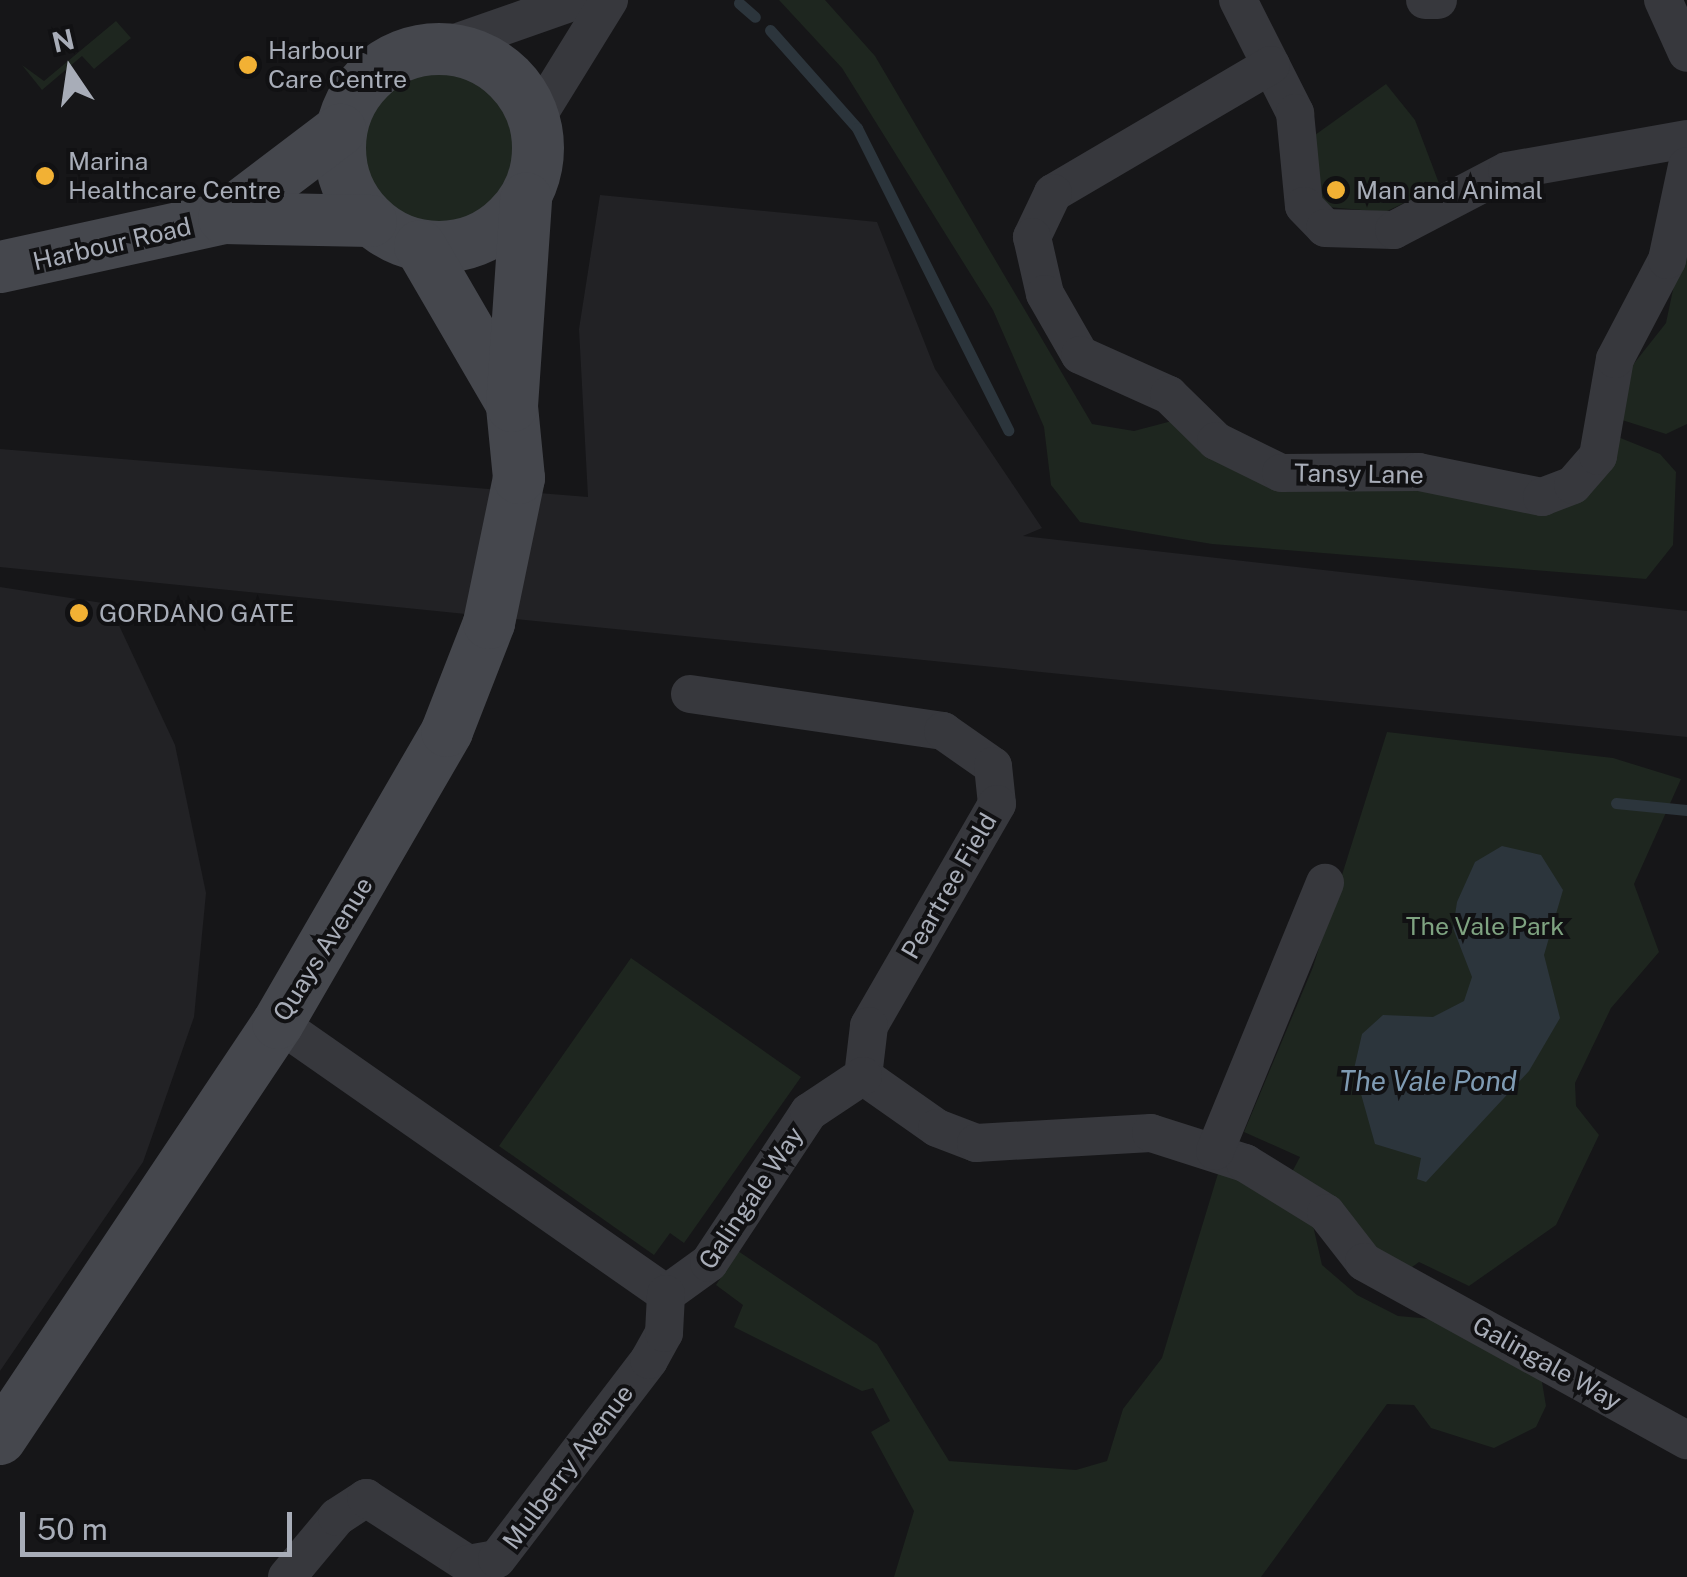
<!DOCTYPE html>
<html>
<head>
<meta charset="utf-8">
<style>
	body { margin:0 }
	#map { position:relative; width:1687px; height:1577px; overflow:hidden; background:#161618; font-family:"Public Sans",sans-serif }
	div>[style] { position:absolute }
	.built>* { inset:0; background:#222225 }
	.green>* { inset:0; background:#1e261f }
	.round { border-radius:50% }
	.water>* { inset:0; background:#2c353c }
	.stream>* { height:11px; margin:-5.5px; padding:0 5.5px; transform-origin:5.5px; border-radius:5.5px; background:#2c353c }
	.street>* { height:38px; margin:-19px; padding:0 19px; transform-origin:19px; border-radius:19px; background:#37383d }
	.secondary>* { height:52px; margin:-26px; padding:0 26px; transform-origin:26px; border-radius:26px; background:#45474d }
	.secondary>.ring { margin:-26px; padding:0; box-sizing:content-box; background:none; border:52px solid #45474d; border-radius:50% }
	.dots>* { width:28px; height:28px; translate:-50% -50%; box-sizing:border-box; border:5px solid #111113; border-radius:50% }
	span { translate:-50% -50%; white-space:nowrap; text-align:center; line-height:1.15; -webkit-text-stroke:8px #111113; paint-order:stroke }
	.poi-label { font-size:25px; color:#a8adb8 }
	.left { translate:0 -50%; text-align:left }
	.street-label { font-size:25px; color:#a8adb8 }
	.park-label { font-size:25px; color:#7fa381 }
	.water-label { font-size:28px; color:#7f9bb3; font-style:italic }
	.north { position:absolute; left:20px; top:20px; width:100px; height:100px; -webkit-text-stroke:8px #111113; paint-order:stroke; rotate:347deg; font-size:28px; font-weight:700; line-height:40px; text-align:center; color:#a8adb8 }
	.north::after { content:''; display:block; margin:auto; width:35px; height:45px; background:#a8adb8; clip-path:polygon(50% 0,100% 100%,50% 72%,0 100%) }
	.scale { position:absolute; left:20px; top:1512px; width:272px; height:45px; box-sizing:border-box; border:5px solid #a8adb8; border-top:0; padding-left:12px; font-size:30px; line-height:35px; white-space:nowrap; color:#a8adb8; -webkit-text-stroke:8px #111113; paint-order:stroke }
</style>
</head>
<body>
<div id="map">
	<div class="built">
		<div style="clip-path:polygon(600px 195px,877px 222px,935px 369px,1042px 528px,1023px 536px,1687px 611px,1687px 737px,0 567px,0 449px,588px 497px,579px 329px)"></div>
		<div style="clip-path:polygon(0 587px,109px 604px,175px 745px,206px 893px,194px 1017px,143px 1162px,0 1371px)"></div>
	</div>
	<div class="green">
		<div style="clip-path:polygon(779px 0,825px 0,875px 56px,1092px 424px,1134px 431px,1172px 421px,1213px 460px,1522px 506px,1618px 437px,1660px 454px,1676px 472px,1673px 545px,1646px 579px,1212px 544px,1080px 522px,1051px 485px,1044px 427px,993px 310px,842px 68px)"></div>
		<div style="clip-path:polygon(116px 21px,131px 38px,94px 69px,82px 56px,42px 90px,22px 65px,44px 81px)"></div>
		<div class="round" style="left:362px;top:71px;width:154px;height:154px"></div>
		<div style="clip-path:polygon(1386px 84px,1415px 120px,1440px 186px,1385px 212px,1316px 206px,1315px 135px)"></div>
		<div style="clip-path:polygon(1687px 223px,1687px 424px,1666px 434px,1622px 420px,1632px 366px,1666px 323px)"></div>
		<div style="clip-path:polygon(1387px 732px,1613px 758px,1681px 779px,1634px 884px,1659px 952px,1611px 1008px,1575px 1083px,1576px 1106px,1599px 1135px,1556px 1225px,1469px 1286px,1419px 1262px,1405px 1272px,1384px 1259px,1291px 1174px,1300px 1157px,1244px 1132px,1313px 967px)"></div>
		<div style="clip-path:polygon(631px 958px,801px 1077px,684px 1243px,670px 1233px,654px 1255px,499px 1146px)"></div>
		<div style="clip-path:polygon(1220px 1167px,1312px 1221px,1322px 1265px,1357px 1295px,1398px 1316px,1431px 1319px,1541px 1376px,1546px 1406px,1536px 1427px,1494px 1448px,1431px 1428px,1414px 1405px,1387px 1404px,1261px 1577px,894px 1577px,914px 1511px,871px 1432px,890px 1421px,873px 1388px,862px 1391px,734px 1327px,743px 1305px,716px 1285px,738px 1251px,877px 1344px,949px 1461px,1076px 1470px,1107px 1461px,1123px 1409px,1162px 1358px)"></div>
	</div>
	<div class="water">
		<div style="clip-path:polygon(1502px 846px,1541px 855px,1563px 890px,1544px 955px,1560px 1018px,1529px 1071px,1426px 1182px,1417px 1179px,1421px 1158px,1375px 1144px,1354px 1069px,1362px 1034px,1383px 1015px,1433px 1017px,1464px 1001px,1472px 977px,1453px 928px,1457px 902px,1475px 862px)"></div>
	</div>
	<div class="stream">
		<div style="left:739px;top:3px;width:21px;rotate:41deg"></div>
		<div style="left:770px;top:30px;width:131px;rotate:48.4deg"></div>
		<div style="left:857px;top:128px;width:338px;rotate:63.4deg"></div>
		<div style="left:1616px;top:803px;width:71px;rotate:5.6deg"></div>
	</div>
	<div class="street">
		<div style="left:1238px;top:0;width:127px;rotate:63.2deg"></div>
		<div style="left:1295px;top:113px;width:93px;rotate:84.5deg"></div>
		<div style="left:1304px;top:206px;width:30px;rotate:46deg"></div>
		<div style="left:1325px;top:228px;width:69px;rotate:1.7deg"></div>
		<div style="left:1394px;top:230px;width:127px;rotate:-27.6deg"></div>
		<div style="left:1507px;top:171px;width:183px;rotate:-10.1deg"></div>
		<div style="left:1425px;top:0;width:13px"></div>
		<div style="left:1663px;top:0;width:58px;rotate:65.6deg"></div>
		<div style="left:441px;top:48px;width:145px;rotate:-19.3deg"></div>
		<div style="left:1271px;top:65px;width:253px;rotate:149.6deg"></div>
		<div style="left:1053px;top:193px;width:49px;rotate:115.5deg"></div>
		<div style="left:1032px;top:237px;width:58px;rotate:77.2deg"></div>
		<div style="left:1045px;top:294px;width:70px;rotate:60.2deg"></div>
		<div style="left:1080px;top:355px;width:98px;rotate:24.2deg"></div>
		<div style="left:1169px;top:395px;width:66px;rotate:44.4deg"></div>
		<div style="left:1216px;top:441px;width:72px;rotate:26.2deg"></div>
		<div style="left:1281px;top:473px;width:138px;rotate:-0.4deg"></div>
		<div style="left:1419px;top:472px;width:126px;rotate:11.5deg"></div>
		<div style="left:1542px;top:497px;width:33px;rotate:-21deg"></div>
		<div style="left:1573px;top:485px;width:38px;rotate:-49deg"></div>
		<div style="left:1598px;top:456px;width:98px;rotate:-80.1deg"></div>
		<div style="left:1615px;top:359px;width:112px;rotate:-62.3deg"></div>
		<div style="left:1667px;top:260px;width:96px;rotate:-78deg"></div>
		<div style="left:535px;top:120px;width:141px;rotate:-58.3deg"></div>
		<div style="left:690px;top:694px;width:256px;rotate:8.3deg"></div>
		<div style="left:943px;top:731px;width:61px;rotate:35deg"></div>
		<div style="left:993px;top:766px;width:38px;rotate:84deg"></div>
		<div style="left:997px;top:804px;width:256px;rotate:120deg"></div>
		<div style="left:869px;top:1026px;width:50px;rotate:96.8deg"></div>
		<div style="left:278px;top:1023px;width:473px;rotate:34.9deg"></div>
		<div style="left:863px;top:1076px;width:90px;rotate:35.1deg"></div>
		<div style="left:937px;top:1128px;width:42px;rotate:21deg"></div>
		<div style="left:976px;top:1143px;width:175px;rotate:-3.3deg"></div>
		<div style="left:1151px;top:1133px;width:99px;rotate:17.7deg"></div>
		<div style="left:1245px;top:1163px;width:95px;rotate:31.7deg"></div>
		<div style="left:1326px;top:1213px;width:62px;rotate:52.2deg"></div>
		<div style="left:1364px;top:1262px;width:369px;rotate:28.9deg"></div>
		<div style="left:1215px;top:1151px;width:290px;rotate:-67.7deg"></div>
		<div style="left:666px;top:1294px;width:53px;rotate:-35.8deg"></div>
		<div style="left:709px;top:1263px;width:181px;rotate:-56.5deg"></div>
		<div style="left:809px;top:1112px;width:65px;rotate:-33.7deg"></div>
		<div style="left:287px;top:1577px;width:78px;rotate:-50.2deg"></div>
		<div style="left:337px;top:1517px;width:35px;rotate:-33deg"></div>
		<div style="left:366px;top:1498px;width:121px;rotate:32.9deg"></div>
		<div style="left:468px;top:1564px;width:29px;rotate:-10deg"></div>
		<div style="left:497px;top:1559px;width:250px;rotate:-52.6deg"></div>
		<div style="left:649px;top:1360px;width:31px;rotate:-61deg"></div>
		<div style="left:664px;top:1333px;width:39px;rotate:-87deg"></div>
	</div>
	<div class="secondary">
		<div class="ring" style="left:340px;top:49px;width:146px;height:146px"></div>
		<div style="left:224px;top:218px;width:146px;rotate:-37.2deg"></div>
		<div style="left:420px;top:246px;width:183px;rotate:59.8deg"></div>
		<div style="left:0;top:267px;width:229px;rotate:-12.3deg"></div>
		<div style="left:224px;top:218px;width:147px;rotate:1.2deg"></div>
		<div style="left:0;top:1439px;width:500px;rotate:-56.25deg"></div>
		<div style="left:278px;top:1023px;width:337px;rotate:-59.9deg"></div>
		<div style="left:447px;top:731px;width:116px;rotate:-68.7deg"></div>
		<div style="left:489px;top:623px;width:148px;rotate:-78.3deg"></div>
		<div style="left:519px;top:478px;width:72px;rotate:-95.6deg"></div>
		<div style="left:512px;top:406px;width:208px;rotate:-86.1deg"></div>
	</div>
	<div class="dots">
		<div style="left:248px;top:65px;background:#f2b134"></div>
		<div style="left:45px;top:176px;background:#f2b134"></div>
		<div style="left:1336px;top:190px;background:#f2b134"></div>
		<div style="left:79px;top:613px;background:#f2b134"></div>
	</div>
	<div class="poi-label">
		<span class="left" style="left:268px;top:65px">Harbour<br>Care Centre</span>
		<span class="left" style="left:68px;top:176px">Marina<br>Healthcare Centre</span>
		<span class="left" style="left:1356px;top:190px">Man and Animal</span>
		<span class="left" style="left:99px;top:613px">GORDANO GATE</span>
	</div>
	<div class="street-label">
		<span style="left:112px;top:244px;rotate:-13deg">Harbour Road</span>
		<span style="left:1359px;top:474px;rotate:1deg">Tansy Lane</span>
		<span style="left:949px;top:886px;rotate:-60deg">Peartree Field</span>
		<span style="left:323px;top:949px;rotate:-58deg">Quays Avenue</span>
		<span style="left:751px;top:1198px;rotate:-56deg">Galingale Way</span>
		<span style="left:1547px;top:1363px;rotate:29deg">Galingale Way</span>
		<span style="left:568px;top:1467px;rotate:-53deg">Mulberry Avenue</span>
	</div>
	<div class="park-label">
		<span style="left:1485px;top:926px">The Vale Park</span>
	</div>
	<div class="water-label">
		<span style="left:1428px;top:1081px">The Vale Pond</span>
	</div>
	<div class="north">N</div>
	<div class="scale">50 m</div>
</div>
</body>
</html>
